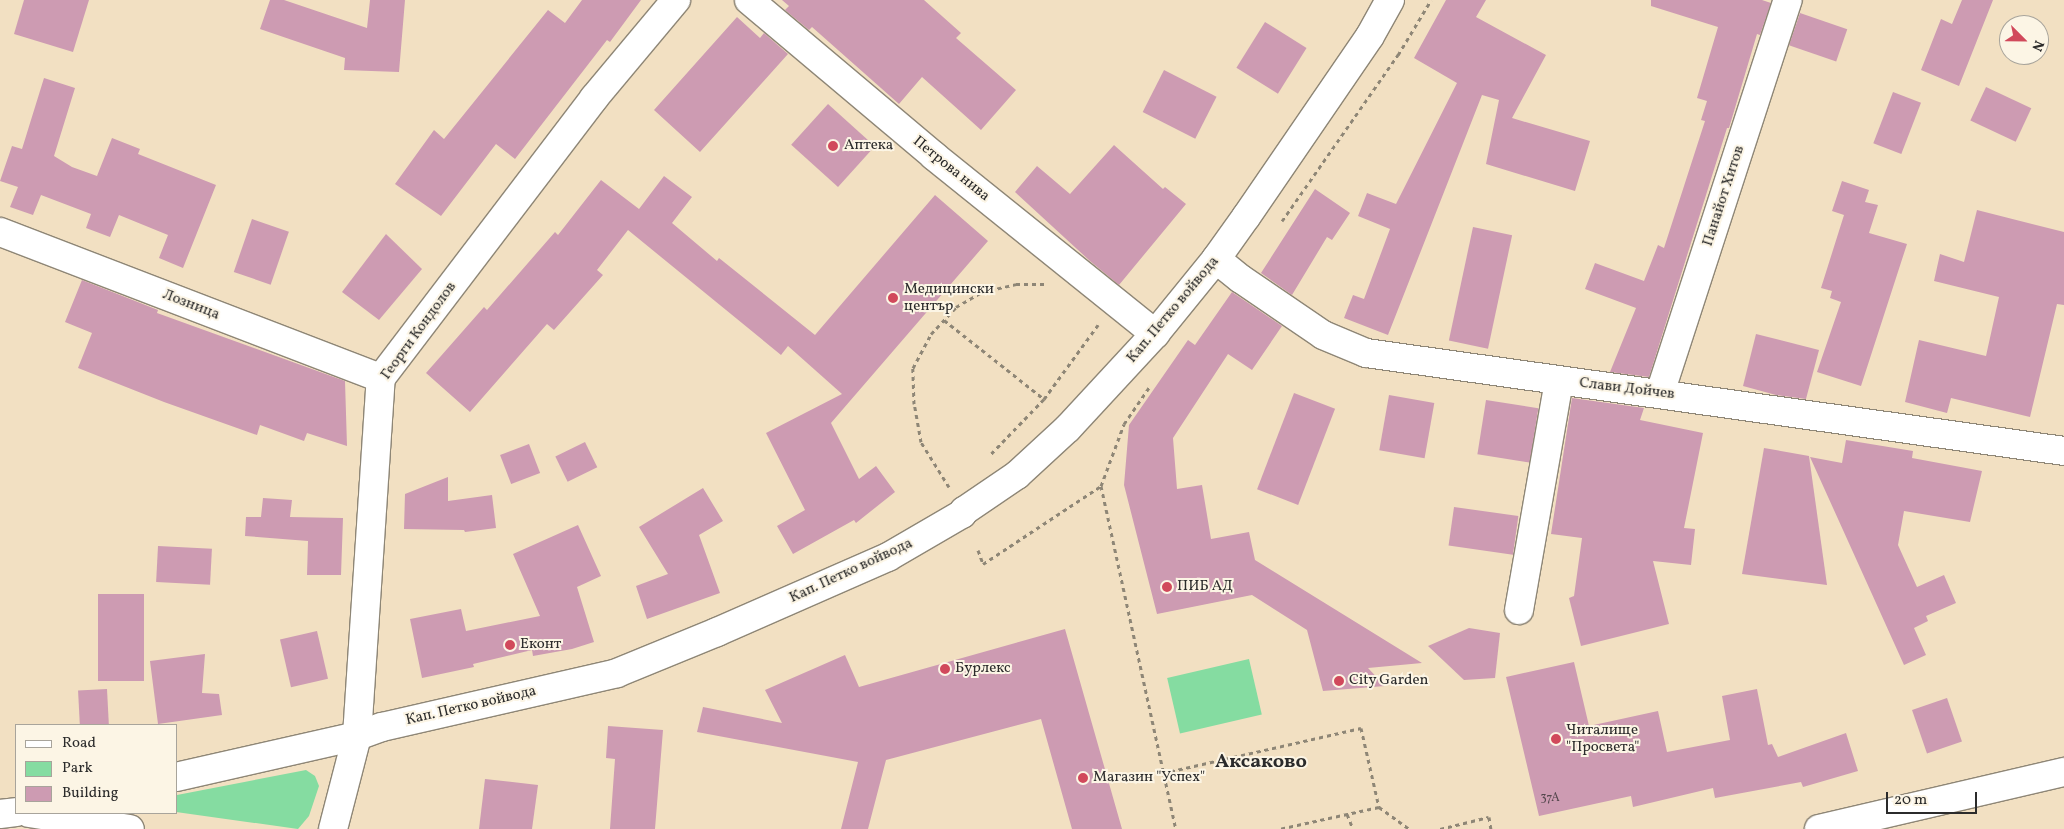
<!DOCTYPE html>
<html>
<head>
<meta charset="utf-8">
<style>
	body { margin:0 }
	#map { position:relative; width:2064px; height:829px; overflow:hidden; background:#f2e0c2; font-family:Vollkorn,serif }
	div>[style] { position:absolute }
	.green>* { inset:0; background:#85dca1; transform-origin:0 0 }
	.building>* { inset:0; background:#cd9bb2; transform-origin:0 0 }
	.path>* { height:3px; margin-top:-1.5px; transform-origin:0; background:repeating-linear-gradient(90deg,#8e8676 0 4px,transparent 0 8px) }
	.roads { filter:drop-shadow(1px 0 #8e8676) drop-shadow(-1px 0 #8e8676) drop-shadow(0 1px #8e8676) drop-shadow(0 -1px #8e8676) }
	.street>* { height:28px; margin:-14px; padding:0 14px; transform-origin:14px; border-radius:14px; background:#fff }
	.secondary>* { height:28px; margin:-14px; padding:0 14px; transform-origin:14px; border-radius:14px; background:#fff }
	.dots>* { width:14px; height:14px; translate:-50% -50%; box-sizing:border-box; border:2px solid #fcf5e5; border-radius:50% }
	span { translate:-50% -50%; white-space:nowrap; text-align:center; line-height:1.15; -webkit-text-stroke:4px #fcf5e5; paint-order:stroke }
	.number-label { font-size:12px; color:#54474d }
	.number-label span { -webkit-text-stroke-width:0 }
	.poi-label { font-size:15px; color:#2b2b2b }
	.left { translate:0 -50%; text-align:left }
	.street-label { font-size:15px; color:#2b2b2b }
	.district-label { font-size:20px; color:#2b2b2b; font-weight:700 }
	.legend { position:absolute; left:15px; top:724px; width:162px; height:90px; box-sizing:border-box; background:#fcf5e5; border:1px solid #a8a49b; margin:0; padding:6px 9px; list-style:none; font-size:15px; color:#2b2b2b }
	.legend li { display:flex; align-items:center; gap:10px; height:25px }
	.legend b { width:25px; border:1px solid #a8a49b }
	.north { position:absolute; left:1999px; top:15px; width:50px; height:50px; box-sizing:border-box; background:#fcf5e5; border:1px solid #a8a49b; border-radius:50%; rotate:113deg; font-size:14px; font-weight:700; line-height:20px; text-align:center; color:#2b2b2b }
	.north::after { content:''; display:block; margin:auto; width:18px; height:22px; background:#d1495b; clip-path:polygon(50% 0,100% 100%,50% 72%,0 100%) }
	.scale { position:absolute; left:1886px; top:792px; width:91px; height:22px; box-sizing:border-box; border:2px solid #2b2b2b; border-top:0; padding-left:6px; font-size:15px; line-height:18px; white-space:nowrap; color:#2b2b2b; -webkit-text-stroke:4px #fcf5e5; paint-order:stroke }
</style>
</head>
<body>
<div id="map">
	<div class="green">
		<div style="left:1249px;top:659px;width:57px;height:84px;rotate:77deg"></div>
		<div style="clip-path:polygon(306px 770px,315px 776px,319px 786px,309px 816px,298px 829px,176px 812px,177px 795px)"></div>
	</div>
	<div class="building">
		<div style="clip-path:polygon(24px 0,89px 0,73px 52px,14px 34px)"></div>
		<div style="clip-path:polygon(270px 0,284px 0,367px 28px,370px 0,405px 0,399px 72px,344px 70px,345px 58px,260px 29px)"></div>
		<div style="clip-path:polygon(582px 0,641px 0,610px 42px,607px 40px,515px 159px,496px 144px,441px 216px,395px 184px,434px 130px,444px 139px,548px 10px,565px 23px)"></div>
		<div style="clip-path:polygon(782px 0,924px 0,961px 33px,956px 38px,1016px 90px,981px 130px,922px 77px,899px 104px,812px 27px,809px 30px,785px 10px,789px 6px)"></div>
		<div style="clip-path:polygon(1446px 0,1486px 0,1476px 17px,1546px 55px,1512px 118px,1590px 141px,1575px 191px,1486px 164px,1499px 100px,1482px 95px,1388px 335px,1344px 318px,1353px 295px,1364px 299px,1390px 229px,1358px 216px,1367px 193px,1396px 204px,1457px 83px,1414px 58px)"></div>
		<div style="clip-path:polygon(1651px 0,1762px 0,1771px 3px,1760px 35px,1757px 34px,1729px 128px,1727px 128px,1649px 377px,1610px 372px,1636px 308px,1585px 289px,1595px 263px,1644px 281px,1658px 245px,1664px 248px,1705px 121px,1701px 120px,1707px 101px,1697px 98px,1718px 27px,1651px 6px)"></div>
		<div style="clip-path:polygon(1962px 0,1993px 0,1959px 86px,1921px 70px,1941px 19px,1952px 24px)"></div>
		<div style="left:1800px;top:13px;width:50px;height:34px;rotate:19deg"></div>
		<div style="clip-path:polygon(737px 17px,760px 38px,764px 33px,788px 54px,700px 152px,654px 110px)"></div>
		<div style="left:1265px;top:22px;width:49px;height:54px;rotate:32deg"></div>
		<div style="left:1164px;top:70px;width:59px;height:47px;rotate:27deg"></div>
		<div style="clip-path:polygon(44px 78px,75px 88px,54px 156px,72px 167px,97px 176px,112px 138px,140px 149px,138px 154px,216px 185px,183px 268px,159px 258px,168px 235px,119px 215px,110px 237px,86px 228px,91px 214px,41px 195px,33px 215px,10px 207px,18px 187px,0 181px,12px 146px,22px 149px)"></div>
		<div style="left:1986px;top:87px;width:50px;height:37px;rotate:25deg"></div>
		<div style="left:1893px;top:92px;width:30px;height:55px;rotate:21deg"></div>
		<div style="left:828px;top:104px;width:63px;height:55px;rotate:42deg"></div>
		<div style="clip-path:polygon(1114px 145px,1163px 189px,1165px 187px,1186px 204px,1119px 285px,1090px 261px,1015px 192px,1037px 166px,1070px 194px)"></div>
		<div style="clip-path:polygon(664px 176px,692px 197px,672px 223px,717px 261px,719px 258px,815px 335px,935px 195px,988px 241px,831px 423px,859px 479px,876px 466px,895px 492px,856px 523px,854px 520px,793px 554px,777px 526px,805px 510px,766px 433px,842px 394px,788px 346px,781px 355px,628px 230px,597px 270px,603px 275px,554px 330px,547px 324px,470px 412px,426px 373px,484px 307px,487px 310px,555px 232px,558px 235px,601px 180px,639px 209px)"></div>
		<div style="clip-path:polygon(1842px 181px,1869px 190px,1865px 202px,1878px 205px,1869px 233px,1907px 244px,1861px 386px,1817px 372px,1841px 302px,1830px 298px,1832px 291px,1821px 288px,1844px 215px,1832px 211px)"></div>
		<div style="clip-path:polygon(1315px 189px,1350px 213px,1332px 240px,1327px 237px,1292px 295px,1261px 273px)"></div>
		<div style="clip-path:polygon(1977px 210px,2064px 232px,2064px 305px,2057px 304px,2030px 417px,1951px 398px,1947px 413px,1905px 402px,1919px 340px,1986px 356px,1999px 297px,1934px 281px,1940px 254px,1964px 262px)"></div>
		<div style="left:252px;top:219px;width:39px;height:56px;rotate:19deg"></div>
		<div style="left:1473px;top:227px;width:40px;height:116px;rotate:12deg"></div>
		<div style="clip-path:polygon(386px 234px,422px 269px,379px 320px,342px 292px)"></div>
		<div style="clip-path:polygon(82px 280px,158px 310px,157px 313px,345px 381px,347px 446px,307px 433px,304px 441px,260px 425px,257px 435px,164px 402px,78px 368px,92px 333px,65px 322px)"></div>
		<div style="clip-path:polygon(1232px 292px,1282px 326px,1252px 370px,1228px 354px,1173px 438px,1177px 489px,1202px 485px,1211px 539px,1249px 532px,1255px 560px,1422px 663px,1368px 668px,1385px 686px,1323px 691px,1307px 630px,1252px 595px,1157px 614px,1124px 485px,1129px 425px,1188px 340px,1195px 345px)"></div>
		<div style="clip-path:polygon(1756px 334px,1819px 350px,1806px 399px,1776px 395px,1743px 386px)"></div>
		<div style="left:1294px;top:393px;width:44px;height:103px;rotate:21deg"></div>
		<div style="left:1389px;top:395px;width:46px;height:56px;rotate:10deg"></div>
		<div style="clip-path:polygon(1572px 398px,1644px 408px,1640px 420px,1703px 433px,1684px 528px,1695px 529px,1691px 565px,1653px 561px,1669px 624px,1581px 646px,1569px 598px,1574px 596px,1582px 538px,1551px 534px)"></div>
		<div style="left:1486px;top:400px;width:53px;height:55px;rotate:9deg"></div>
		<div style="clip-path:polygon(1846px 440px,1913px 451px,1912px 458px,1982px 471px,1970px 522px,1904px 511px,1898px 545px,1917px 587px,1944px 575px,1956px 603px,1926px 616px,1928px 621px,1914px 628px,1926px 655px,1904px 665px,1810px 457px,1842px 463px)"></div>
		<div style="left:585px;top:442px;width:28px;height:33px;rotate:64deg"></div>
		<div style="left:529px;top:444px;width:31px;height:31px;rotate:69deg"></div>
		<div style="clip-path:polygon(1764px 448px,1809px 456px,1827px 585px,1742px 574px)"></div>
		<div style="clip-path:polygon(448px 477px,448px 501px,492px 495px,496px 528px,465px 532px,464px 530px,404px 529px,405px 494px)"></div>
		<div style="clip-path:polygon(703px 488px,723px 521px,699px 535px,720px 593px,647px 619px,636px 586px,668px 574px,639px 527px)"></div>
		<div style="clip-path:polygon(263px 498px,292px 500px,290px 517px,343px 518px,341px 575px,307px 575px,308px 541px,245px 536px,246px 517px,261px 517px)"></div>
		<div style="left:1454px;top:507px;width:65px;height:39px;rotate:8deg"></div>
		<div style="clip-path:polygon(578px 525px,601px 576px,577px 587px,594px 642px,572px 649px,533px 656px,532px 650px,473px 664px,474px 667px,422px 678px,410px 619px,461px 609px,466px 631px,540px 616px,513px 554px)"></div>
		<div style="left:158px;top:546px;width:54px;height:36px;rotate:3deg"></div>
		<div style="left:98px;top:594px;width:46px;height:87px"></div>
		<div style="clip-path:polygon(1469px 628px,1500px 633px,1495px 678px,1464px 680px,1428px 646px)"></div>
		<div style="clip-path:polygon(1065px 629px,1122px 829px,1072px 829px,1041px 719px,886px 760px,868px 829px,841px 829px,858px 762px,697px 732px,703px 707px,782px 723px,765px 690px,845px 655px,859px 687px)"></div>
		<div style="left:317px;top:631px;width:49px;height:38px;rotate:77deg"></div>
		<div style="clip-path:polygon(205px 654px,202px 693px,219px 694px,222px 715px,158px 724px,150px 661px)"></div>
		<div style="clip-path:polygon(1574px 662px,1589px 726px,1658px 711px,1667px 752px,1730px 740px,1722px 696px,1757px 689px,1768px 745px,1772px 744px,1778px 757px,1846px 733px,1858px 771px,1803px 787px,1801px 782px,1715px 798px,1713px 788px,1633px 807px,1631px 796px,1539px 816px,1506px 677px)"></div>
		<div style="left:107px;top:689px;width:36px;height:29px;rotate:87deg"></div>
		<div style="left:1947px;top:698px;width:46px;height:37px;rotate:71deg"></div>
		<div style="clip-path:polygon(608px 726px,663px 730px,655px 829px,610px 829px,615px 759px,606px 758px)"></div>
		<div style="clip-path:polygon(485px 779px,538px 785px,532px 829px,479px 829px)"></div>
	</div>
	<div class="path">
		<div style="left:1282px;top:221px;width:203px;rotate:-55.1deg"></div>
		<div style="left:1398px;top:55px;width:64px;rotate:-59deg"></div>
		<div style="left:944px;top:320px;width:127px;rotate:38.3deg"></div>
		<div style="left:1044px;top:399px;width:78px;rotate:134deg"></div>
		<div style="left:1044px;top:399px;width:92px;rotate:-53.9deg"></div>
		<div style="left:1101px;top:486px;width:66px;rotate:-69.6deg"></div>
		<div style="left:1124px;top:424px;width:46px;rotate:-55.6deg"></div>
		<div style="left:949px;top:487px;width:53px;rotate:-121.9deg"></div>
		<div style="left:921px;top:442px;width:39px;rotate:-100deg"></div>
		<div style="left:914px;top:404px;width:36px;rotate:-92deg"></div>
		<div style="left:913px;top:368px;width:38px;rotate:-62deg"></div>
		<div style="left:931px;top:334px;width:37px;rotate:-47deg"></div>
		<div style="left:956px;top:307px;width:30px;rotate:-30deg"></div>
		<div style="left:982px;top:292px;width:35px;rotate:-13deg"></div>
		<div style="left:1016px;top:284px;width:29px"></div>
		<div style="left:978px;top:550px;width:15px;rotate:70deg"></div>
		<div style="left:983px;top:564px;width:141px;rotate:-33.5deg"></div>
		<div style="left:1101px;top:486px;width:351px;rotate:77.7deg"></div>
		<div style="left:1163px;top:773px;width:203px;rotate:-12.8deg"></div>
		<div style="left:1361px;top:728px;width:81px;rotate:77.2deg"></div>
		<div style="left:1379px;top:807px;width:102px;rotate:167.6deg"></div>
		<div style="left:1379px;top:807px;width:37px;rotate:36deg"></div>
		<div style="left:1347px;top:814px;width:16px;rotate:68deg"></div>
		<div style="left:1440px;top:829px;width:50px;rotate:-13.8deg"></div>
		<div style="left:1489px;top:817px;width:12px;rotate:81deg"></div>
	</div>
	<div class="roads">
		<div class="street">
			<div style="left:749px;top:0;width:242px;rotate:40.1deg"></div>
			<div style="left:934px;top:156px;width:284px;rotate:38.8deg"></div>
			<div style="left:0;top:232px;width:408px;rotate:21deg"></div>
			<div style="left:1216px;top:259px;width:32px;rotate:39deg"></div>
			<div style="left:1241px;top:279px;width:99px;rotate:34.3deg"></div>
			<div style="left:1323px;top:335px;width:47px;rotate:22.7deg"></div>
			<div style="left:1366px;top:353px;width:705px;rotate:7.99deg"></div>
			<div style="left:1660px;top:393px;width:413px;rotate:-72deg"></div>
			<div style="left:1519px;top:610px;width:232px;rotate:-80.1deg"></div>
			<div style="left:333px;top:829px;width:96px;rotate:-75.5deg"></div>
			<div style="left:357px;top:736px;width:359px;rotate:-86.2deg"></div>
			<div style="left:381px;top:378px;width:352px;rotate:-52.7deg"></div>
			<div style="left:594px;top:98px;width:128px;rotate:-50.1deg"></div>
		</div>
		<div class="secondary">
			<div style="left:176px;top:777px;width:186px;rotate:-12.8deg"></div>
			<div style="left:357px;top:736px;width:27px;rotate:-20deg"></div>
			<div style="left:382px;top:727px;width:241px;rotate:-12.9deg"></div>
			<div style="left:617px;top:673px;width:108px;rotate:-22.3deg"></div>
			<div style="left:717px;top:632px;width:187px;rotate:-23.7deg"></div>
			<div style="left:888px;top:557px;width:86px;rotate:-30.2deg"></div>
			<div style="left:962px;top:514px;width:4px;rotate:-56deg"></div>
			<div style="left:964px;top:511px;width:64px;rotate:-34.2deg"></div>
			<div style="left:1017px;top:475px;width:69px;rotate:-42.7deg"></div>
			<div style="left:1068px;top:428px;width:128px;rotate:-47.2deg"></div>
			<div style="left:1155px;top:334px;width:97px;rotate:-50.9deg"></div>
			<div style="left:1216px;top:259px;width:52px;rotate:-54.5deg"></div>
			<div style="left:1246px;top:217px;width:219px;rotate:-55.6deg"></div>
			<div style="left:1370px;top:36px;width:41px;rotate:-60.9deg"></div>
			<div style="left:29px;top:813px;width:102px;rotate:9deg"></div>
			<div style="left:0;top:814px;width:16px;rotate:-7deg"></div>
			<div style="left:1819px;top:829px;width:252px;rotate:-13.1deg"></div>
		</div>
	</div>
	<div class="dots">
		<div style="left:833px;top:146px;background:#d1495b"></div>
		<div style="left:893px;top:298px;background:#d1495b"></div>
		<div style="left:1167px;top:587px;background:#d1495b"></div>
		<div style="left:510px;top:645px;background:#d1495b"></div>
		<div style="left:945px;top:669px;background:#d1495b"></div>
		<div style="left:1339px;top:681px;background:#d1495b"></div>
		<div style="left:1556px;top:739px;background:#d1495b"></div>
		<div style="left:1083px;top:778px;background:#d1495b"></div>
	</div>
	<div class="number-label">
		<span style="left:1550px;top:799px">37A</span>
	</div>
	<div class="poi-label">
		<span class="left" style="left:844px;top:146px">Аптека</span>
		<span class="left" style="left:904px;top:298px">Медицински<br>център</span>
		<span class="left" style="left:1177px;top:587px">ПИБ АД</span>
		<span class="left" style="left:520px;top:645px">Еконт</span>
		<span class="left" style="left:955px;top:669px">Бурлекс</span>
		<span class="left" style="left:1349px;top:681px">City Garden</span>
		<span class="left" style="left:1566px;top:739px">Читалище<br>"Просвета"</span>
		<span class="left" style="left:1093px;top:778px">Магазин "Успех"</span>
	</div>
	<div class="street-label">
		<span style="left:951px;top:169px;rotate:39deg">Петрова нива</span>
		<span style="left:1724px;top:196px;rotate:-72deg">Панайот Хитов</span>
		<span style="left:191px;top:305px;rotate:21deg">Лозница</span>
		<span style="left:1173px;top:310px;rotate:-50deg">Кап. Петко войвода</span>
		<span style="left:419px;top:331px;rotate:-54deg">Георги Кондолов</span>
		<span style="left:1627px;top:389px;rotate:7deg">Слави Дойчев</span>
		<span style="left:851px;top:571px;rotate:-25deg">Кап. Петко войвода</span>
		<span style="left:471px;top:706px;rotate:-13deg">Кап. Петко войвода</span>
	</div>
	<div class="district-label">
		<span style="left:1261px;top:762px">Аксаково</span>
	</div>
	<ul class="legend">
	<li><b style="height:6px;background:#fff"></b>Road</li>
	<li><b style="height:14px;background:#85dca1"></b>Park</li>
	<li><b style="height:14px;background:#cd9bb2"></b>Building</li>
	</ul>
	<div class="north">N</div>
	<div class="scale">20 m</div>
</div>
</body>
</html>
